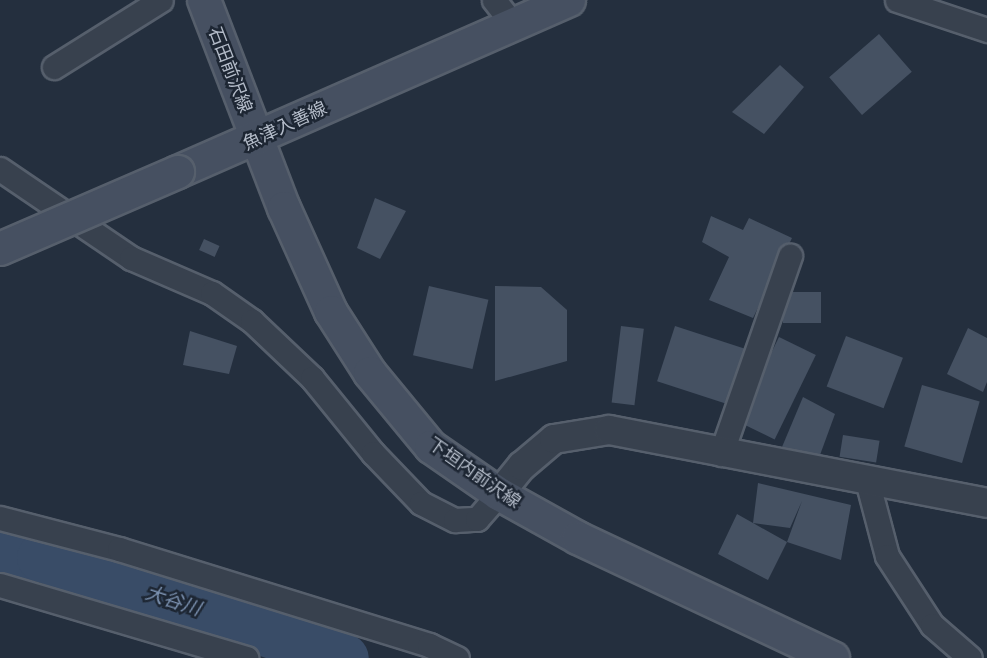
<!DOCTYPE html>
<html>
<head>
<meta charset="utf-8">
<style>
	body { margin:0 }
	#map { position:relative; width:987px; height:658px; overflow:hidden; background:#242f3e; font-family:Arial,"Noto Sans JP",sans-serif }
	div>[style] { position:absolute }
	.river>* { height:49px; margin:-24.5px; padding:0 24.5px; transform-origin:24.5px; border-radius:24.5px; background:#394c67 }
	.building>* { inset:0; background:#455162; transform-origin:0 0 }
	.roads { filter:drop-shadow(2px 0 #565f6c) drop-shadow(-2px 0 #565f6c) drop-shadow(0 2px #565f6c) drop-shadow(0 -2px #565f6c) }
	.minor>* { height:23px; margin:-11.5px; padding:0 11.5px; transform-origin:11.5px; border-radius:11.5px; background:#38414e }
	.tertiary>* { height:28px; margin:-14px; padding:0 14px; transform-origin:14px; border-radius:14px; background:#38414e }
	.secondary>* { height:32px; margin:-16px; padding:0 16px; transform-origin:16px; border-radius:16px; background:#465061 }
	.bridges { filter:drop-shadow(2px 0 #565f6c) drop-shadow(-2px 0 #565f6c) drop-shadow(0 2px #565f6c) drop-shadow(0 -2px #565f6c) }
	.secondary-bridge>* { height:32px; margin:-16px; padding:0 16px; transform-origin:16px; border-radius:16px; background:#465061 }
	span { translate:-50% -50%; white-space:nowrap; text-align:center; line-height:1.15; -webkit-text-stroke:5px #1d2633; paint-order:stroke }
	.street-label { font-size:18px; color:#b4bcc9 }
	.water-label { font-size:19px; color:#7c92b1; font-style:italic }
</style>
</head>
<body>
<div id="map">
	<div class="river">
		<div style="left:0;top:551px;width:41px;rotate:8.3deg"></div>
		<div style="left:41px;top:557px;width:319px;rotate:18.4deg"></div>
	</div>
	<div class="building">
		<div style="left:879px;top:34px;width:50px;height:66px;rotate:49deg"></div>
		<div style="clip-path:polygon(780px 65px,804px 87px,764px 134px,732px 112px)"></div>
		<div style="clip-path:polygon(375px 198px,406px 211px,380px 259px,357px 248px)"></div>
		<div style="clip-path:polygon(711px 216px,743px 230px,749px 218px,792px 238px,753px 318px,709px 300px,729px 257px,702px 242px)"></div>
		<div style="left:204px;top:239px;width:17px;height:12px;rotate:24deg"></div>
		<div style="left:429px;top:286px;width:61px;height:71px;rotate:13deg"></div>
		<div style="clip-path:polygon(495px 286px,541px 287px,567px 310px,567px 361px,495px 381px)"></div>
		<div style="left:783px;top:292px;width:38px;height:31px"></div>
		<div style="left:621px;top:326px;width:23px;height:77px;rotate:7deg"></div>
		<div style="left:675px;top:326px;width:76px;height:58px;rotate:18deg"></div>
		<div style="clip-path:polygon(968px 328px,987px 338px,987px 382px,983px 392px,947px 374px)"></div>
		<div style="clip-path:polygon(190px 331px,237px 346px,229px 374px,183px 365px)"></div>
		<div style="left:846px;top:336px;width:61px;height:54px;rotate:21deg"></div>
		<div style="left:779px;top:337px;width:41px;height:94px;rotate:26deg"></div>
		<div style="left:922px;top:385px;width:60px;height:64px;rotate:16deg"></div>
		<div style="clip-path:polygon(803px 397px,835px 414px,820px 455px,782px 447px)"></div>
		<div style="left:843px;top:435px;width:37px;height:22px;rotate:9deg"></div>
		<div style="clip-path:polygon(758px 483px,851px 505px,841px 560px,787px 542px,802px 501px,790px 528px,753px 523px,787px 542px,768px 580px,718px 554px,737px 514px,753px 523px)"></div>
	</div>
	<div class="roads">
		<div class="minor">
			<div style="left:494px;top:0;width:31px;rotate:52deg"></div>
			<div style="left:897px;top:0;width:95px;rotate:18.4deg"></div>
			<div style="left:54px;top:67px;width:126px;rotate:-32.1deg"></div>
			<div style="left:0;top:169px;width:158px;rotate:34.2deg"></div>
			<div style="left:131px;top:258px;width:88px;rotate:23.4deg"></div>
			<div style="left:212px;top:293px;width:49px;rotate:35deg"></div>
			<div style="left:252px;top:321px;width:83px;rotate:43.5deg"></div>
			<div style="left:312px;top:378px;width:97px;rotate:50.9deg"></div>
			<div style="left:373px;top:453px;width:69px;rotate:46.2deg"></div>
			<div style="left:421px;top:503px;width:38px;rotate:27deg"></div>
			<div style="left:455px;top:520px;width:22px;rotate:-3deg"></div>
			<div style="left:477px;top:519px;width:33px;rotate:-49deg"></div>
			<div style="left:721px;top:454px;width:210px;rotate:-70.8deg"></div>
			<div style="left:868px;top:484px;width:74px;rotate:75.2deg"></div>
			<div style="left:887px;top:556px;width:82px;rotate:56.9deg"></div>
			<div style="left:932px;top:625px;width:50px;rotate:41deg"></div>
			<div style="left:0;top:518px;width:123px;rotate:14.6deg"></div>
			<div style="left:119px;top:549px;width:325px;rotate:17.2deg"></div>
			<div style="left:429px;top:645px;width:31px;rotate:25deg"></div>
			<div style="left:0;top:585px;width:257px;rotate:16.5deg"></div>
		</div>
		<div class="tertiary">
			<div style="left:499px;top:494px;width:36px;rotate:-51deg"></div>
			<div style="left:522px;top:466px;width:42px;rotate:-40.2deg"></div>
			<div style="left:554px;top:439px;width:56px;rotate:-9.3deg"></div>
			<div style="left:609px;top:430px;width:385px;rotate:10.9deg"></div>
		</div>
		<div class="secondary">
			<div style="left:204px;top:0;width:223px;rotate:69deg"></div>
			<div style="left:284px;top:208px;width:114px;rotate:65.7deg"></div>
			<div style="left:331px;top:312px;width:72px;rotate:57.4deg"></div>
			<div style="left:370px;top:373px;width:96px;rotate:50.5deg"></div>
			<div style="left:431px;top:447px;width:83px;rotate:34.7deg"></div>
			<div style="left:499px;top:494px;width:90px;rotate:29.1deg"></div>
			<div style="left:578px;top:538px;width:282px;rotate:25.2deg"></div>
			<div style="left:178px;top:172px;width:427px;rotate:-23.7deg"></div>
		</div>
	</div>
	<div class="bridges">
		<div class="secondary-bridge">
			<div style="left:0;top:249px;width:194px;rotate:-23.4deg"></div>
		</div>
	</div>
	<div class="street-label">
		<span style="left:230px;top:70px;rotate:69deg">石田前沢線</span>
		<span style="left:285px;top:126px;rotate:-25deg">魚津入善線</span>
		<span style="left:474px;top:473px;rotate:35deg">下垣内前沢線</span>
	</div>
	<div class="water-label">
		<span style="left:173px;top:601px;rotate:18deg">大谷川</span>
	</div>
</div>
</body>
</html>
